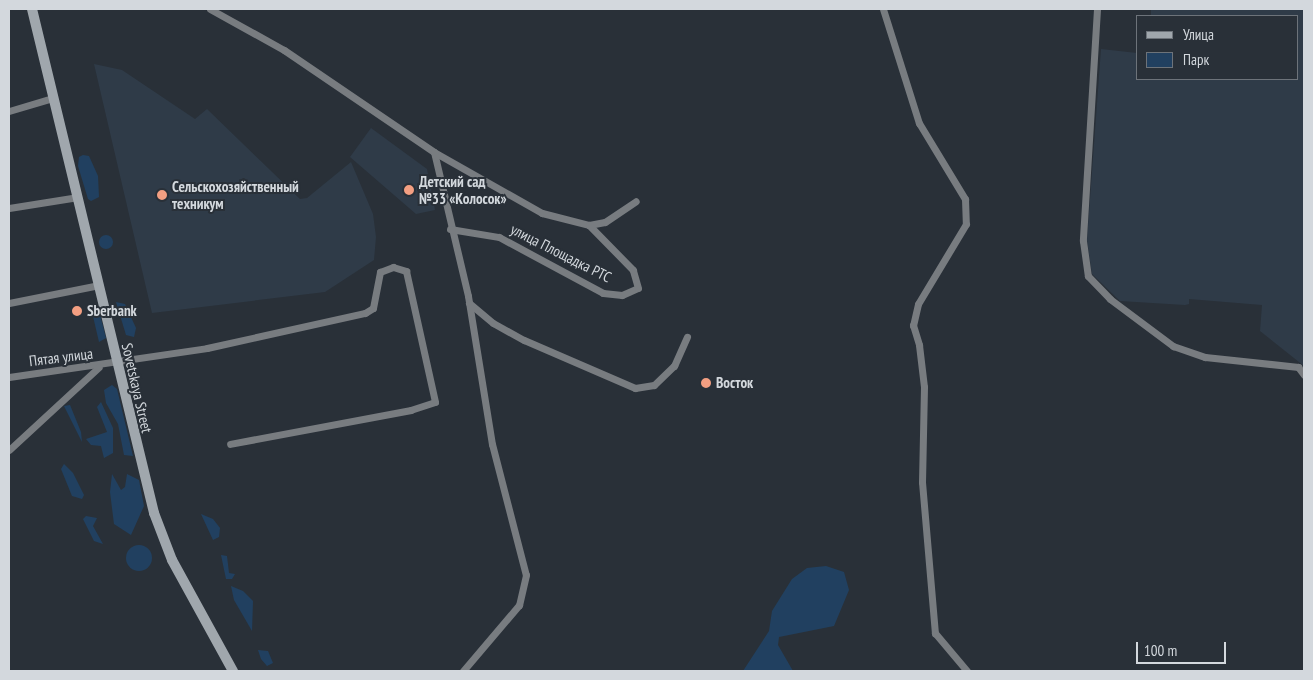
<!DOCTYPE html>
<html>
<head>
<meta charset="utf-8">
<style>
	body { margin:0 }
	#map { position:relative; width:1313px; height:680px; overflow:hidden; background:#293038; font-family:"PT Sans Narrow",sans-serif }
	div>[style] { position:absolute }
	.built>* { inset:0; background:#2f3b48 }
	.green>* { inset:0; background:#214060 }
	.round { border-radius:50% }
	.minor>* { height:7px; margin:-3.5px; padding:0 3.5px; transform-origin:3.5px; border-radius:3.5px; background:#787c80 }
	.secondary>* { height:10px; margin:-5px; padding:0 5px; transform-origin:5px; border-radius:5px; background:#a0a7ad }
	.dots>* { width:14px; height:14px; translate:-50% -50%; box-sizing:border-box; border:2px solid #293038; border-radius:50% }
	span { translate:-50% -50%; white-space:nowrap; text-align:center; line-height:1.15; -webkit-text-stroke:4px #293038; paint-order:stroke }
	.poi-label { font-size:15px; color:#d3d8dd; font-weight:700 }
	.left { translate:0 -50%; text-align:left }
	.street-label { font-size:15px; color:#d3d8dd }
	.frame { position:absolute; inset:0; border:10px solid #d3d8dd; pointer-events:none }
	.legend { position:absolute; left:1136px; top:15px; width:162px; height:65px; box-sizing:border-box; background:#293038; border:1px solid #6d737a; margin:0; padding:6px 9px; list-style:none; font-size:15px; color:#d3d8dd }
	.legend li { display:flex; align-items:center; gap:10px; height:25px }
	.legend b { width:25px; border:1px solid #6d737a }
	.scale { position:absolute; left:1136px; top:642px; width:90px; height:22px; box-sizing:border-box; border:2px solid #d3d8dd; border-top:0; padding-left:6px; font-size:15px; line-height:18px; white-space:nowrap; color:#d3d8dd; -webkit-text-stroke:4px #293038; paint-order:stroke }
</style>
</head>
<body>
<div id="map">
	<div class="built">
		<div style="clip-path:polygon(1151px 9px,1304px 9px,1304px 366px,1260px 331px,1262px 305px,1189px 299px,1189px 304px,1185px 305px,1120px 301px,1092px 274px,1087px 240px,1101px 49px,1137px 53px,1137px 79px,1297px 79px,1297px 16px,1151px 16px)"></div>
		<div style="clip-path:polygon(94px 64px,122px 70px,195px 119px,207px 109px,300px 199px,307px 198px,351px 162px,373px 214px,376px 237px,374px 260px,325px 292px,152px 313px)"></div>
		<div style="clip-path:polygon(371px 128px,427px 169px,435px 210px,416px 214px,350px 157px)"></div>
	</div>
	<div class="green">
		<div style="clip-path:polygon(83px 155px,89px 156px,98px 176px,99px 197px,91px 201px,88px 199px,78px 166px,79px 157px)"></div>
		<div class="round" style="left:99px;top:235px;width:14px;height:14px"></div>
		<div style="clip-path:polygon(116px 302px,125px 304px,136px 328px,134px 337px,126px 335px)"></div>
		<div style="clip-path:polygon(99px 311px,106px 338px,99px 342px,92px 312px)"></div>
		<div style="clip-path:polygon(112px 385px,117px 389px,133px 456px,124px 455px,118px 424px,106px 403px,104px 390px)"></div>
		<div style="clip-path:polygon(101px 402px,113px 428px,113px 453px,104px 458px,101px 446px,91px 445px,86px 439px,107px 432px,97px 407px)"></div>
		<div style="clip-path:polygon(70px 405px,81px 432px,82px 442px,64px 406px)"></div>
		<div style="clip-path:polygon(64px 464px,73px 473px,84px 495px,82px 499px,72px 496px,61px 469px)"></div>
		<div style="clip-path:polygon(112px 474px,121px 490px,125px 487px,127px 474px,139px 480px,144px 506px,131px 535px,114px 524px,110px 492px)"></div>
		<div style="clip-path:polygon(201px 514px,213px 519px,220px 528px,219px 537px,213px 540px)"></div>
		<div style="clip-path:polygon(86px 516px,97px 518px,93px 526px,103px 544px,94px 541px,83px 519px)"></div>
		<div class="round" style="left:126px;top:545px;width:26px;height:26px"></div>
		<div style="clip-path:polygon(221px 555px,227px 556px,229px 573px,235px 574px,232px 579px,226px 579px)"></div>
		<div style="clip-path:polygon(826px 566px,844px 572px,849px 590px,834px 626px,779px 637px,778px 645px,793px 671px,743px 671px,769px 631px,772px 611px,792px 579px,807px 568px)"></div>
		<div style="clip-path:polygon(231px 586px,243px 591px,253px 601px,252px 631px,234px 600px)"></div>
		<div style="clip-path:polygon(258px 650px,268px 651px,273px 663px,267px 666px,261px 659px)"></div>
	</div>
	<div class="minor">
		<div style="left:210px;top:9px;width:85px;rotate:29deg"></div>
		<div style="left:284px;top:50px;width:181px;rotate:34.2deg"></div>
		<div style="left:434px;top:152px;width:124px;rotate:29.5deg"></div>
		<div style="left:542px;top:213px;width:49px;rotate:14.3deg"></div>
		<div style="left:589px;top:225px;width:16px;rotate:-11deg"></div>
		<div style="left:605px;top:222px;width:37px;rotate:-34deg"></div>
		<div style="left:883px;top:9px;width:120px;rotate:72.5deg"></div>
		<div style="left:919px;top:123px;width:89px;rotate:58.8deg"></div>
		<div style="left:965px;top:199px;width:25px;rotate:88deg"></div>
		<div style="left:966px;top:224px;width:93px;rotate:121deg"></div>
		<div style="left:918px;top:304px;width:22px;rotate:103deg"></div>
		<div style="left:913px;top:325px;width:21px;rotate:73deg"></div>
		<div style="left:919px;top:345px;width:42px;rotate:83.2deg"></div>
		<div style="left:924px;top:387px;width:95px;rotate:91.2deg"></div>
		<div style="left:922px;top:482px;width:152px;rotate:85.1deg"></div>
		<div style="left:935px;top:633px;width:50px;rotate:49.9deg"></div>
		<div style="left:1097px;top:9px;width:232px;rotate:93.5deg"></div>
		<div style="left:1083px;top:241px;width:35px;rotate:82deg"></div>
		<div style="left:1088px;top:276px;width:32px;rotate:46deg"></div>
		<div style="left:1110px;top:299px;width:79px;rotate:36.7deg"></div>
		<div style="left:1173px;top:346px;width:34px;rotate:19deg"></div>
		<div style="left:1205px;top:357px;width:94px;rotate:6.1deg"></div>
		<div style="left:1298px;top:367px;width:10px;rotate:53deg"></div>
		<div style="left:9px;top:111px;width:46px;rotate:-16.5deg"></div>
		<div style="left:434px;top:152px;width:148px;rotate:76.7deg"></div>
		<div style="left:468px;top:296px;width:150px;rotate:80.8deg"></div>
		<div style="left:492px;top:444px;width:135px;rotate:75.5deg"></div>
		<div style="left:526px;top:575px;width:31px;rotate:103deg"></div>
		<div style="left:519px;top:605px;width:87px;rotate:130.3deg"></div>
		<div style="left:9px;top:208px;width:70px;rotate:-9.1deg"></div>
		<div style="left:450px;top:229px;width:50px;rotate:9.3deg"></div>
		<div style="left:499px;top:237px;width:118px;rotate:28.3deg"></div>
		<div style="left:603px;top:293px;width:19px;rotate:6deg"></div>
		<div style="left:622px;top:295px;width:17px;rotate:-24deg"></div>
		<div style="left:638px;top:288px;width:19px;rotate:-106deg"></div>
		<div style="left:633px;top:270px;width:63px;rotate:-134.4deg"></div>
		<div style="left:9px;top:303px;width:92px;rotate:-11.3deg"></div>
		<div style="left:469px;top:303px;width:31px;rotate:40deg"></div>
		<div style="left:493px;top:323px;width:35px;rotate:29deg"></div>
		<div style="left:524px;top:340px;width:121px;rotate:23.4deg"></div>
		<div style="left:635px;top:388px;width:19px;rotate:-9deg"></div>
		<div style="left:654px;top:385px;width:28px;rotate:-44deg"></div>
		<div style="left:674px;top:366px;width:32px;rotate:-66deg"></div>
		<div style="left:9px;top:377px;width:200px;rotate:-8.3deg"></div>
		<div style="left:207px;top:348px;width:162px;rotate:-12.5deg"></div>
		<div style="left:365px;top:313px;width:9px;rotate:-32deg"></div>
		<div style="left:373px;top:308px;width:37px;rotate:-79deg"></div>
		<div style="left:380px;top:272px;width:14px;rotate:-21deg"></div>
		<div style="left:393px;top:267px;width:14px;rotate:17deg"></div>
		<div style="left:406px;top:271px;width:134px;rotate:77.5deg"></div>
		<div style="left:435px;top:402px;width:25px;rotate:162deg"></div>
		<div style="left:411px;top:410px;width:184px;rotate:169.4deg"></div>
		<div style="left:9px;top:450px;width:122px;rotate:-42.7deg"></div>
	</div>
	<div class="secondary">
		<div style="left:32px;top:9px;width:519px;rotate:76.39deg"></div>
		<div style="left:154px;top:513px;width:50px;rotate:69deg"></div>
		<div style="left:172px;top:560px;width:127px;rotate:61.2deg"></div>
	</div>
	<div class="dots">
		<div style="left:409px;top:190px;background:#f39f82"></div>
		<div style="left:162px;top:195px;background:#f39f82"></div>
		<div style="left:77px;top:311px;background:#f39f82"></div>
		<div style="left:706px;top:383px;background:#f39f82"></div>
	</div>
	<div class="poi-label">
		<span class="left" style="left:419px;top:190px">Детский сад<br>№33 «Колосок»</span>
		<span class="left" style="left:172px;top:195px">Сельскохозяйственный<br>техникум</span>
		<span class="left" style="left:87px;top:311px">Sberbank</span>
		<span class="left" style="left:716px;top:383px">Восток</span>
	</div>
	<div class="street-label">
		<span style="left:561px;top:253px;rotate:27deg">улица Площадка РТС</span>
		<span style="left:61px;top:357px;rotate:-7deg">Пятая улица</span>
		<span style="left:137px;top:388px;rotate:77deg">Sovetskaya Street</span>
	</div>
	<div class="frame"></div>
	<ul class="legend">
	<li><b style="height:6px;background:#a0a7ad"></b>Улица</li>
	<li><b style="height:14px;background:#214060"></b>Парк</li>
	</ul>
	<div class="scale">100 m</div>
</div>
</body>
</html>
